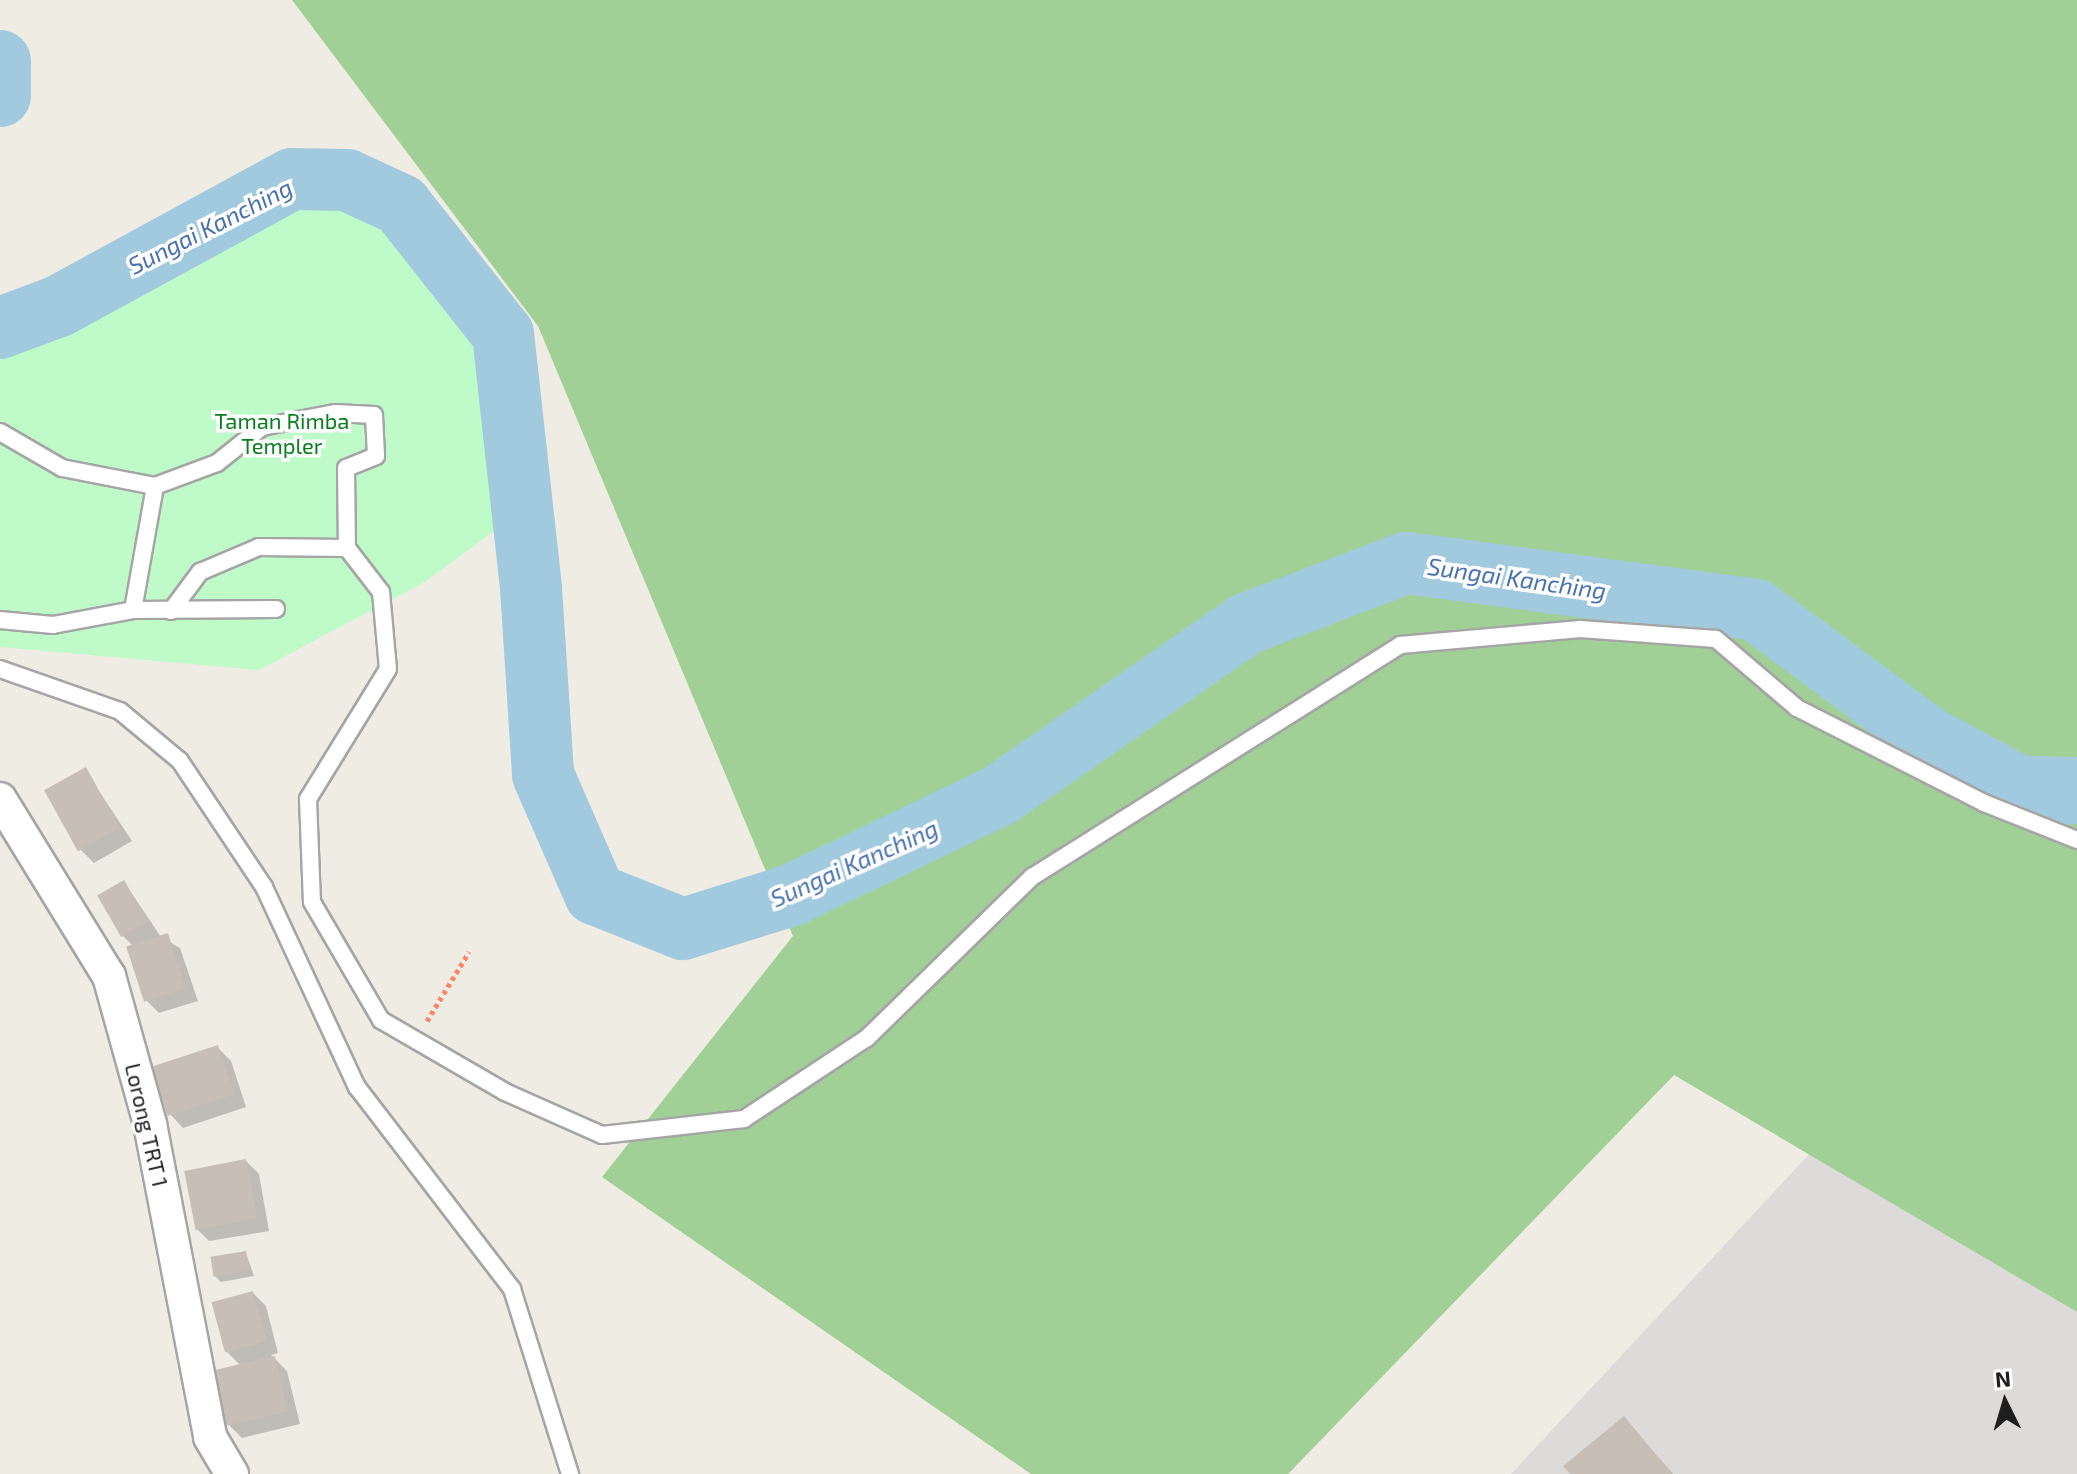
<!DOCTYPE html>
<html>
<head>
<meta charset="utf-8">
<style>
	body { margin:0 }
	#map { position:relative; width:2077px; height:1474px; overflow:hidden; background:#efece3; font-family:"Exo 2",sans-serif }
	div>[style] { position:absolute }
	.residential>* { inset:0; background:#dcdbda }
	.forest>* { inset:0; background:#a1d096 }
	.park>* { inset:0; background:#befbc9 }
	.water>* { inset:0; background:#a2cade }
	.shadow>* { inset:0; background:#0003 }
	.river>* { height:62px; margin:-31px; padding:0 31px; transform-origin:31px; border-radius:31px; background:#a2cade }
	.building>* { inset:0; background:#c7bfb6; transform-origin:0 0 }
	.path>* { height:5px; margin-top:-2.5px; transform-origin:0; background:repeating-linear-gradient(90deg,#fe8465 0 4px,transparent 0 8px) }
	.roads { filter:drop-shadow(2px 0 #a5a5a5) drop-shadow(-2px 0 #a5a5a5) drop-shadow(0 2px #a5a5a5) drop-shadow(0 -2px #a5a5a5) }
	.lane>* { height:16px; margin:-8px; padding:0 8px; transform-origin:8px; border-radius:8px; background:#fff }
	.street>* { height:32px; margin:-16px; padding:0 16px; transform-origin:16px; border-radius:16px; background:#fff }
	span { translate:-50% -50%; white-space:nowrap; text-align:center; line-height:1.15; -webkit-text-stroke:7px #fff; paint-order:stroke }
	.park-label { font-size:22px; color:#087f1e }
	.street-label { font-size:22px; color:#1e1e1e }
	.water-label { font-size:24px; color:#4771b0; font-style:italic }
	.north { position:absolute; left:1965px; top:1362px; width:80px; height:80px; -webkit-text-stroke:6px #fff; paint-order:stroke; rotate:355deg; font-size:22px; font-weight:700; line-height:32px; text-align:center; color:#1e1e1e }
	.north::after { content:''; display:block; margin:auto; width:28px; height:36px; background:#1e1e1e; clip-path:polygon(50% 0,100% 100%,50% 72%,0 100%) }
</style>
</head>
<body>
<div id="map">
	<div class="residential">
		<div style="clip-path:polygon(1813px 1150px,2077px 1312px,2077px 1474px,1511px 1474px)"></div>
	</div>
	<div class="forest">
		<div style="clip-path:polygon(292px 0,2077px 0,2077px 1312px,1674px 1075px,1288px 1474px,1031px 1474px,602px 1177px,793px 936px,538px 326px)"></div>
	</div>
	<div class="park">
		<div style="clip-path:polygon(344px 199px,386px 219px,474px 339px,512px 518px,423px 583px,259px 670px,0 647px,0 350px,69px 323px,288px 200px)"></div>
	</div>
	<div class="water">
		<div style="clip-path:polygon(1992px 755px,2077px 757px,2077px 823px,2054px 820px,1974px 772px)"></div>
	</div>
	<div class="shadow">
		<div style="clip-path:polygon(85px 770px,132px 841px,94px 863px,81px 850px)"></div>
		<div style="clip-path:polygon(124px 882px,161px 937px,180px 948px,198px 1001px,159px 1013px,146px 1000px,133px 946px,122px 935px)"></div>
		<div style="clip-path:polygon(218px 1048px,231px 1061px,246px 1107px,183px 1128px,170px 1114px)"></div>
		<div style="clip-path:polygon(246px 1161px,259px 1174px,269px 1231px,209px 1241px,196px 1228px)"></div>
		<div style="clip-path:polygon(246px 1253px,254px 1276px,221px 1282px,215px 1276px)"></div>
		<div style="clip-path:polygon(253px 1293px,266px 1306px,278px 1353px,271px 1355px,287px 1371px,300px 1424px,242px 1438px,229px 1425px,241px 1366px,225px 1350px)"></div>
		<div style="clip-path:polygon(1624px 1419px,1673px 1474px,1573px 1474px)"></div>
	</div>
	<div class="river">
		<div style="left:0;top:61px;width:35px;rotate:90deg"></div>
		<div style="left:0;top:328px;width:63px;rotate:-20.4deg"></div>
		<div style="left:59px;top:306px;width:265px;rotate:-28.6deg"></div>
		<div style="left:292px;top:179px;width:55px;rotate:1deg"></div>
		<div style="left:347px;top:180px;width:60px;rotate:24.8deg"></div>
		<div style="left:401px;top:205px;width:164px;rotate:51.7deg"></div>
		<div style="left:503px;top:334px;width:256px;rotate:83.7deg"></div>
		<div style="left:531px;top:588px;width:187px;rotate:86.3deg"></div>
		<div style="left:543px;top:775px;width:130px;rotate:66.4deg"></div>
		<div style="left:595px;top:894px;width:95px;rotate:21.7deg"></div>
		<div style="left:683px;top:929px;width:114px;rotate:-17.3deg"></div>
		<div style="left:792px;top:895px;width:231px;rotate:-25.7deg"></div>
		<div style="left:1000px;top:795px;width:300px;rotate:-34.8deg"></div>
		<div style="left:1246px;top:624px;width:171px;rotate:-20.9deg"></div>
		<div style="left:1406px;top:563px;width:353px;rotate:7.6deg"></div>
		<div style="left:1756px;top:610px;width:212px;rotate:36.5deg"></div>
		<div style="left:1926px;top:736px;width:123px;rotate:28.6deg"></div>
		<div style="left:2034px;top:795px;width:43px;rotate:-2.7deg"></div>
	</div>
	<div class="building">
		<div style="left:86px;top:767px;width:70px;height:48px;rotate:61deg"></div>
		<div style="left:124px;top:880px;width:48px;height:31px;rotate:60deg"></div>
		<div style="left:168px;top:933px;width:58px;height:44px;rotate:72deg"></div>
		<div style="left:218px;top:1045px;width:52px;height:70px;rotate:72deg"></div>
		<div style="left:246px;top:1159px;width:60px;height:63px;rotate:79deg"></div>
		<div style="left:246px;top:1251px;width:20px;height:36px;rotate:81deg"></div>
		<div style="left:253px;top:1291px;width:52px;height:43px;rotate:75deg"></div>
		<div style="left:275px;top:1356px;width:57px;height:63px;rotate:77deg"></div>
		<div style="clip-path:polygon(1624px 1416px,1672px 1474px,1570px 1474px,1563px 1466px)"></div>
	</div>
	<div class="path">
		<div style="left:427px;top:1021px;width:81px;rotate:-58.7deg"></div>
	</div>
	<div class="roads">
		<div class="lane">
			<div style="left:0;top:432px;width:72px;rotate:30.1deg"></div>
			<div style="left:62px;top:468px;width:95px;rotate:11deg"></div>
			<div style="left:133px;top:610px;width:126px;rotate:-79.9deg"></div>
			<div style="left:155px;top:486px;width:66px;rotate:-20.4deg"></div>
			<div style="left:217px;top:463px;width:58px;rotate:-38.7deg"></div>
			<div style="left:262px;top:427px;width:74px;rotate:-10.9deg"></div>
			<div style="left:335px;top:413px;width:39px;rotate:3deg"></div>
			<div style="left:374px;top:415px;width:41px;rotate:87.2deg"></div>
			<div style="left:376px;top:456px;width:32px;rotate:158deg"></div>
			<div style="left:346px;top:468px;width:80px;rotate:89.3deg"></div>
			<div style="left:171px;top:611px;width:49px;rotate:-53.4deg"></div>
			<div style="left:200px;top:572px;width:64px;rotate:-23deg"></div>
			<div style="left:259px;top:547px;width:88px;rotate:0.7deg"></div>
			<div style="left:347px;top:548px;width:56px;rotate:52.3deg"></div>
			<div style="left:381px;top:592px;width:77px;rotate:84.8deg"></div>
			<div style="left:388px;top:669px;width:153px;rotate:121.6deg"></div>
			<div style="left:308px;top:799px;width:103px;rotate:87.8deg"></div>
			<div style="left:312px;top:902px;width:137px;rotate:59.7deg"></div>
			<div style="left:381px;top:1020px;width:143px;rotate:30.1deg"></div>
			<div style="left:505px;top:1092px;width:106px;rotate:23.9deg"></div>
			<div style="left:602px;top:1135px;width:143px;rotate:-6.4deg"></div>
			<div style="left:744px;top:1119px;width:147px;rotate:-33.4deg"></div>
			<div style="left:867px;top:1038px;width:231px;rotate:-44.3deg"></div>
			<div style="left:1032px;top:877px;width:435px;rotate:-32.2deg"></div>
			<div style="left:1400px;top:645px;width:181px;rotate:-5.1deg"></div>
			<div style="left:1580px;top:629px;width:136px;rotate:4.2deg"></div>
			<div style="left:1716px;top:639px;width:106px;rotate:40.4deg"></div>
			<div style="left:1797px;top:708px;width:210px;rotate:26.9deg"></div>
			<div style="left:1984px;top:803px;width:100px;rotate:21.7deg"></div>
			<div style="left:0;top:620px;width:53px;rotate:5.4deg"></div>
			<div style="left:53px;top:625px;width:81px;rotate:-10.6deg"></div>
			<div style="left:133px;top:610px;width:143px;rotate:-0.4deg"></div>
			<div style="left:0;top:669px;width:127px;rotate:19.3deg"></div>
			<div style="left:120px;top:711px;width:78px;rotate:39.8deg"></div>
			<div style="left:180px;top:761px;width:151px;rotate:56.3deg"></div>
			<div style="left:264px;top:887px;width:221px;rotate:65.1deg"></div>
			<div style="left:357px;top:1087px;width:255px;rotate:52.5deg"></div>
			<div style="left:512px;top:1289px;width:194px;rotate:72.6deg"></div>
		</div>
		<div class="street">
			<div style="left:0;top:799px;width:208px;rotate:58.4deg"></div>
			<div style="left:109px;top:976px;width:154px;rotate:74.5deg"></div>
			<div style="left:150px;top:1124px;width:319px;rotate:79.1deg"></div>
			<div style="left:210px;top:1437px;width:43px;rotate:59.3deg"></div>
		</div>
	</div>
	<div class="park-label">
		<span style="left:282px;top:433px">Taman Rimba<br>Templer</span>
	</div>
	<div class="street-label">
		<span style="left:147px;top:1125px;rotate:77deg">Lorong TRT 1</span>
	</div>
	<div class="water-label">
		<span style="left:210px;top:226px;rotate:-27deg">Sungai Kanching</span>
		<span style="left:1517px;top:578px;rotate:8deg">Sungai Kanching</span>
		<span style="left:854px;top:863px;rotate:-24deg">Sungai Kanching</span>
	</div>
	<div class="north">N</div>
</div>
</body>
</html>
